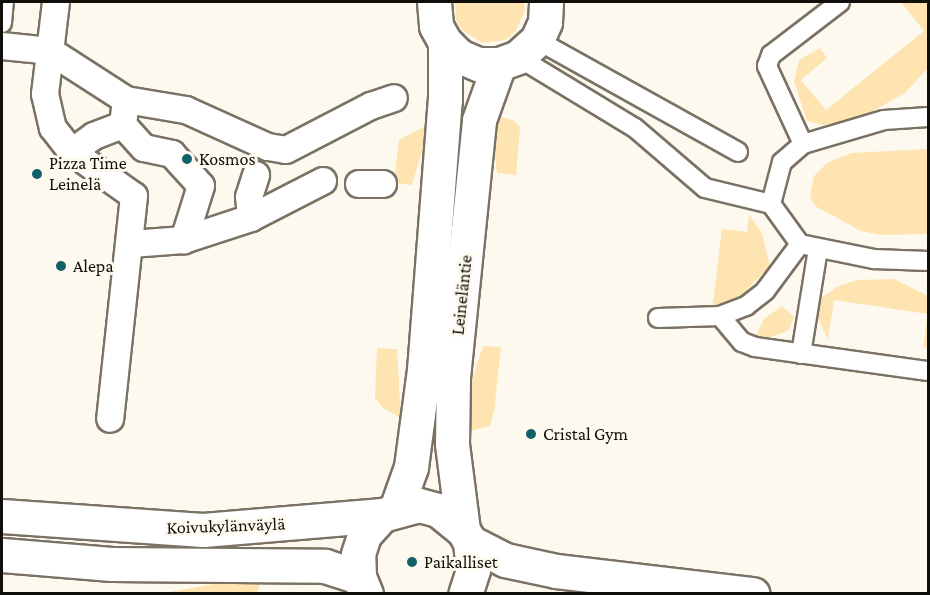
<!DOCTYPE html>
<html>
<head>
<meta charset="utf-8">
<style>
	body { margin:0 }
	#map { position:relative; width:930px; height:595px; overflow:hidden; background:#fef9ef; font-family:"Crimson Pro",serif }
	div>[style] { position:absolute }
	.green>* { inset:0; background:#fde4b1 }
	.roads { filter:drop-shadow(2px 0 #7a7264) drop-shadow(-2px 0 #7a7264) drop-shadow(0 2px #7a7264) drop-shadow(0 -2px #7a7264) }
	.service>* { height:18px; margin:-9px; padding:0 9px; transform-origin:9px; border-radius:9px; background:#fff }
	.pedestrian>* { height:26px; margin:-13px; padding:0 13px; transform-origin:13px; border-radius:13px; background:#fff }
	.secondary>* { height:33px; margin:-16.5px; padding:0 16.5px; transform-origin:16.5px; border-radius:16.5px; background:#fff }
	.primary>* { height:33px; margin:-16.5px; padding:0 16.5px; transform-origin:16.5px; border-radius:16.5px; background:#fff }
	.dots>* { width:16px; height:16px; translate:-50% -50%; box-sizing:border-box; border:3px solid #fef9ef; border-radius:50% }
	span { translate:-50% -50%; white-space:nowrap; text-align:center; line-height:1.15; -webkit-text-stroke:6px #fef9ef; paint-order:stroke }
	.poi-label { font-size:18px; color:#110f09 }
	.left { translate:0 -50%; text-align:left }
	.street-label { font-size:18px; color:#110f09 }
	.frame { position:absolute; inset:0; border:3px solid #110f09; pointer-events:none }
</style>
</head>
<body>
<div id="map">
	<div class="green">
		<div style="clip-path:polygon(455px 2px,524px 2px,525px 11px,515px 32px,506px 40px,482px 43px,462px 30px,456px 20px)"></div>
		<div style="clip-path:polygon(901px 2px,928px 2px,928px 68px,905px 93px,855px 121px,823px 125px,807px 121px,794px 81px,799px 60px,820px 48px,827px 58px,801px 80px,826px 110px,924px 31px)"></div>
		<div style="clip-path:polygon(491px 115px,513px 120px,520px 127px,516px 175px,497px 173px)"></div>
		<div style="clip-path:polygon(430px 124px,412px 185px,394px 183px,399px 140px)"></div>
		<div style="clip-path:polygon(928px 149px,928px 234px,882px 235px,861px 231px,815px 206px,810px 197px,814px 176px,827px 163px,851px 153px)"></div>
		<div style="clip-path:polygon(749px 214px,762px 233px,770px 266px,744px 293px,712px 312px,722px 229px,747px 232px)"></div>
		<div style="clip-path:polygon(894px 279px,928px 296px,928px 346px,923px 348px,928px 314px,834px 300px,828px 340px,812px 304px,837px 287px,856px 280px)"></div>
		<div style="clip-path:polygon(782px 306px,794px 317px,789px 330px,762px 341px,755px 337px,764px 319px)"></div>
		<div style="clip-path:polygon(483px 346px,501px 347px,494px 411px,490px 426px,466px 432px,463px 407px)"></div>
		<div style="clip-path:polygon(377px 348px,397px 349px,401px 418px,383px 408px,375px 398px)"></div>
		<div style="clip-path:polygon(261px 580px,257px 593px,168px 592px,227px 582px)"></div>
	</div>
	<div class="roads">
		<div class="service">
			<div style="left:2px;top:23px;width:21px;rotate:-85deg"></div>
			<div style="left:537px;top:40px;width:230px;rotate:29.1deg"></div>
			<div style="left:518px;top:57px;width:137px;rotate:31.3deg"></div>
			<div style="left:635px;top:128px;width:92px;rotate:40.6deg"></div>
			<div style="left:705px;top:188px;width:68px;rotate:13.6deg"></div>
			<div style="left:928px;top:117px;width:44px;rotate:176.1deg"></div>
			<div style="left:884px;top:120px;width:84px;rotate:163.5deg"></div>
			<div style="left:803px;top:144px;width:28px;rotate:139deg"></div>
			<div style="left:782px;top:162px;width:43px;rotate:104.7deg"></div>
			<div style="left:771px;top:204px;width:49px;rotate:54.1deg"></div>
			<div style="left:800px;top:244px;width:76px;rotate:11.5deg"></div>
			<div style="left:874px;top:259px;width:54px;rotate:2.1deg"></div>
			<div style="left:803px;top:144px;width:86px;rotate:-114.8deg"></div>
			<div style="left:767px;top:66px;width:12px;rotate:-70deg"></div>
			<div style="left:771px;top:55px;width:87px;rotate:-37.5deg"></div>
			<div style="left:720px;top:316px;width:34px;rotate:50deg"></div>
			<div style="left:742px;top:342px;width:14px;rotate:21deg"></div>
			<div style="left:755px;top:347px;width:175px;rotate:7.9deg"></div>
			<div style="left:658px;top:318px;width:62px;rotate:-1.8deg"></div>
			<div style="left:720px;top:316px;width:28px;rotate:-21deg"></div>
			<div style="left:746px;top:306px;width:24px;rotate:-38deg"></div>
			<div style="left:765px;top:291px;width:59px;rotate:-53.3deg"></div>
			<div style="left:801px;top:354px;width:106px;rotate:-80.8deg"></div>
		</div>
		<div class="pedestrian">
			<div style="left:56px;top:2px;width:93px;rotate:96.8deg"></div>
			<div style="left:45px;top:94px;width:35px;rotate:77deg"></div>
			<div style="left:53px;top:128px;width:31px;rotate:52deg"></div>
			<div style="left:72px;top:152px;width:76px;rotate:35.4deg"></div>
			<div style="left:134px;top:196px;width:224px;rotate:96.1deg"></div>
			<div style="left:2px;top:46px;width:48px;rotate:5.9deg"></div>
			<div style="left:50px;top:51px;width:90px;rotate:32.8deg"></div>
			<div style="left:126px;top:100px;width:61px;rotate:9.5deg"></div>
			<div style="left:186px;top:110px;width:90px;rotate:24.3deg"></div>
			<div style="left:268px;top:147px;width:18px;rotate:9deg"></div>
			<div style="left:286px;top:150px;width:96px;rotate:-27.4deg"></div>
			<div style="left:371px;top:106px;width:24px;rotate:-19deg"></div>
			<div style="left:126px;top:100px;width:25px;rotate:97deg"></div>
			<div style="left:123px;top:125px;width:31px;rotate:48deg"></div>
			<div style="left:144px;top:148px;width:29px;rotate:12deg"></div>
			<div style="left:172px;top:154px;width:43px;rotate:47.8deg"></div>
			<div style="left:201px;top:186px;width:57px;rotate:107.5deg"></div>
			<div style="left:72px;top:152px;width:27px;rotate:-36deg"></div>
			<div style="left:94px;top:136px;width:31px;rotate:-21deg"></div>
			<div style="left:359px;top:184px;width:24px"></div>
			<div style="left:251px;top:218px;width:21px;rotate:-95deg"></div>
			<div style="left:249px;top:197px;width:23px;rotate:-72deg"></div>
			<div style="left:131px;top:244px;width:53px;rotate:-4.3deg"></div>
			<div style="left:184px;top:240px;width:71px;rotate:-18.2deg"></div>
			<div style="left:251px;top:218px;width:81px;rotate:-27.2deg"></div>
		</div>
		<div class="secondary">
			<div style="left:434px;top:2px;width:24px;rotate:85deg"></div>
			<div style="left:436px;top:26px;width:18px;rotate:61deg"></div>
			<div style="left:445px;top:42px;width:20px;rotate:45deg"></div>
			<div style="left:459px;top:56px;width:21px;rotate:23deg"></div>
			<div style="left:478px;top:64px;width:21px"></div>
			<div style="left:499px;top:64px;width:20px;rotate:-20deg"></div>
			<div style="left:518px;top:57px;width:25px;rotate:-42deg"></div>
			<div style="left:537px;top:40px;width:20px;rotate:-66deg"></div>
			<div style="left:545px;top:22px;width:20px;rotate:-87deg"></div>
			<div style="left:396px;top:509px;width:45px;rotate:-70.3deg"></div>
			<div style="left:411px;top:467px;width:98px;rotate:-82.4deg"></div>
			<div style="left:424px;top:370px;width:271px;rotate:-85.6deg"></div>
			<div style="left:445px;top:100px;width:58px;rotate:-90deg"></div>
			<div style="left:463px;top:530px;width:87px;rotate:-97.3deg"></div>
			<div style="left:452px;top:444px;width:67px;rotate:-89.1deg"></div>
			<div style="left:453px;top:377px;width:258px;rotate:-84.2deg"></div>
			<div style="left:479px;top:120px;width:59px;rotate:-70.3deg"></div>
		</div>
		<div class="primary">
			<div style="left:2px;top:516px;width:201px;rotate:4deg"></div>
			<div style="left:203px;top:530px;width:180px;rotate:-4.8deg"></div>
			<div style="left:470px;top:542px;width:39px;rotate:27deg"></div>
			<div style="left:505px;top:560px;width:52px;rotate:12.2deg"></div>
			<div style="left:556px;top:571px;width:198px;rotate:6.7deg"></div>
			<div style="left:2px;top:555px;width:110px;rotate:4.7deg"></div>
			<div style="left:112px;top:564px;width:213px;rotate:0.5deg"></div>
			<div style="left:325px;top:566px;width:36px;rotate:18deg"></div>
			<div style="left:366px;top:594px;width:18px;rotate:-112deg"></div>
			<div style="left:359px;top:577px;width:23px;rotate:-92deg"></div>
			<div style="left:358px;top:554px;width:20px;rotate:-72deg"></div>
			<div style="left:364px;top:535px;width:27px;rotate:-48deg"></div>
			<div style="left:382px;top:515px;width:38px;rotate:-15deg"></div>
			<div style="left:419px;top:505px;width:20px;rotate:15deg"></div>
			<div style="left:438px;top:510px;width:32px;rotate:39deg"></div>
			<div style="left:463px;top:530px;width:14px;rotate:60deg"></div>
			<div style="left:470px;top:542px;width:28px;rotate:84deg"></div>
			<div style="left:473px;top:570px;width:25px;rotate:108deg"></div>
		</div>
	</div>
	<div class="dots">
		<div style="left:187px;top:159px;background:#12606a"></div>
		<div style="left:37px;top:174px;background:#12606a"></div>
		<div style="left:61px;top:266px;background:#12606a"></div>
		<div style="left:531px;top:434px;background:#12606a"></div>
		<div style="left:412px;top:562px;background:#12606a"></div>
	</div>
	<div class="poi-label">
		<span class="left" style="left:199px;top:159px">Kosmos</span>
		<span class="left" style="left:49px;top:174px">Pizza Time<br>Leinelä</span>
		<span class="left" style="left:73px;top:266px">Alepa</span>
		<span class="left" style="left:543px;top:434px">Cristal Gym</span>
		<span class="left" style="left:424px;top:562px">Paikalliset</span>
	</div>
	<div class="street-label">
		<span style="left:462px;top:295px;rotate:-84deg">Leineläntie</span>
		<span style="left:226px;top:526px;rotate:-2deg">Koivukylänväylä</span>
	</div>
	<div class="frame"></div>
</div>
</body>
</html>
